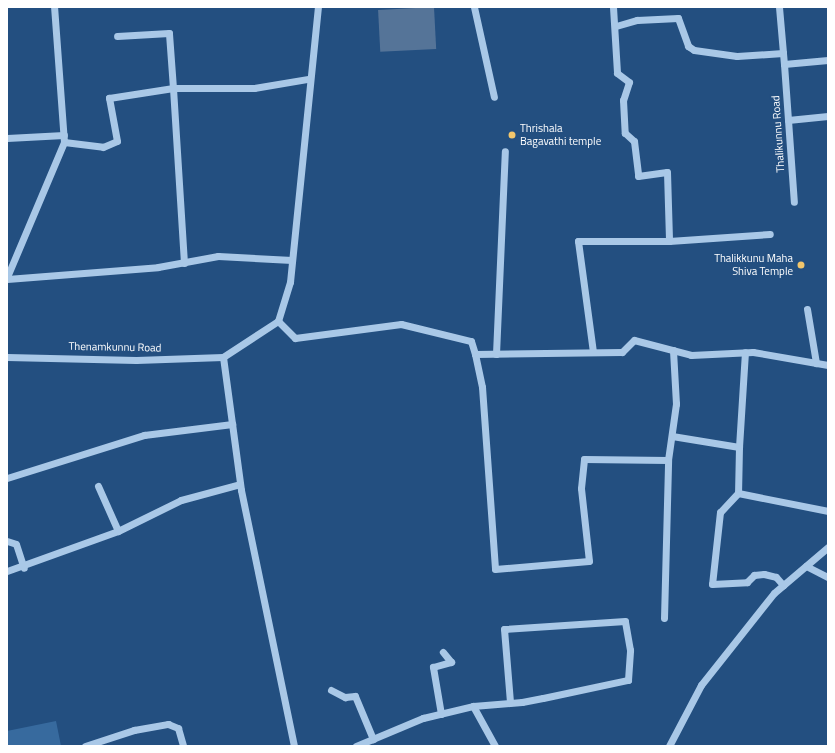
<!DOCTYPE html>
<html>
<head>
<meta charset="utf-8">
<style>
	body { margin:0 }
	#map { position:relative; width:835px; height:753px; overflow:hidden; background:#234f80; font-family:"Titillium Web",sans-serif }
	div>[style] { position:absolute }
	.green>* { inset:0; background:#376a9e }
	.water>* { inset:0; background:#557498; transform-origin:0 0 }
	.minor>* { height:7px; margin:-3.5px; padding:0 3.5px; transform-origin:3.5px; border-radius:3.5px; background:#a9c8e7 }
	.dots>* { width:11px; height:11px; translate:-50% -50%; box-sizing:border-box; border:2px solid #234f80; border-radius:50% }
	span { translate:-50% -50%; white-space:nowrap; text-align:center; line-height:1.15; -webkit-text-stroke:3.5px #234f80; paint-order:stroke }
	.poi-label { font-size:11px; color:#fff }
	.left { translate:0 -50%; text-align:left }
	.right { translate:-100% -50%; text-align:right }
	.street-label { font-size:11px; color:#fff }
	.frame { position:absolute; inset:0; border:8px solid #fff; pointer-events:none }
</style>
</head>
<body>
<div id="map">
	<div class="green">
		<div style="clip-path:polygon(56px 721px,61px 746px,7px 746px,7px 731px)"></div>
	</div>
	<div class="water">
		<div style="left:434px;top:7px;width:42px;height:56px;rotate:87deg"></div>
	</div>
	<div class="minor">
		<div style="left:474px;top:7px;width:92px;rotate:77.5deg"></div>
		<div style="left:613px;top:7px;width:66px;rotate:86.5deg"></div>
		<div style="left:617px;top:73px;width:15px;rotate:37deg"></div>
		<div style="left:629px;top:82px;width:19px;rotate:108deg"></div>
		<div style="left:623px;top:100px;width:33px;rotate:87deg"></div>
		<div style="left:625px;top:133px;width:12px;rotate:42deg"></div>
		<div style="left:634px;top:141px;width:35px;rotate:83deg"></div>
		<div style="left:638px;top:176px;width:29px;rotate:-8deg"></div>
		<div style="left:667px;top:172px;width:69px;rotate:88.3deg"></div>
		<div style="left:669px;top:241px;width:101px;rotate:-4deg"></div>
		<div style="left:779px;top:7px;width:46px;rotate:85deg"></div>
		<div style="left:616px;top:26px;width:22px;rotate:-16deg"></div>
		<div style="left:637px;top:20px;width:41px;rotate:-2.8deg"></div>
		<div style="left:678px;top:18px;width:30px;rotate:70deg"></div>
		<div style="left:688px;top:46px;width:7px;rotate:34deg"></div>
		<div style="left:694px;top:50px;width:43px;rotate:7.9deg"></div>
		<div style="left:737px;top:56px;width:46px;rotate:-3.7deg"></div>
		<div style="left:783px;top:53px;width:11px;rotate:85deg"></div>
		<div style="left:784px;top:64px;width:44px;rotate:-5.2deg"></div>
		<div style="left:784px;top:64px;width:138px;rotate:85.9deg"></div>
		<div style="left:788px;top:120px;width:40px;rotate:-5.7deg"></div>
		<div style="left:7px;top:138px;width:57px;rotate:-3deg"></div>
		<div style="left:64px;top:142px;width:39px;rotate:7deg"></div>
		<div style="left:103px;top:147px;width:15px;rotate:-23deg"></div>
		<div style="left:117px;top:141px;width:44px;rotate:-100.5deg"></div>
		<div style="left:109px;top:98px;width:65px;rotate:-8.9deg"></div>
		<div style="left:173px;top:88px;width:55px;rotate:-94.2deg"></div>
		<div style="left:169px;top:33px;width:52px;rotate:176.7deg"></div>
		<div style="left:184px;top:263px;width:175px;rotate:-93.6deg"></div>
		<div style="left:173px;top:88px;width:81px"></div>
		<div style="left:254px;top:88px;width:55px;rotate:-9.5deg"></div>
		<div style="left:7px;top:277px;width:147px;rotate:-67.1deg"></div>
		<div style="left:64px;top:142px;width:135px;rotate:-94.2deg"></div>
		<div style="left:7px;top:279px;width:151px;rotate:-4.5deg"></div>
		<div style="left:158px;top:267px;width:61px;rotate:-10.4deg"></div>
		<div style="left:218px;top:256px;width:74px;rotate:3.1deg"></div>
		<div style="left:807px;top:309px;width:55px;rotate:80.5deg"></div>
		<div style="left:278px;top:321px;width:24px;rotate:45deg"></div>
		<div style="left:295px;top:338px;width:107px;rotate:-7.5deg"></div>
		<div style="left:401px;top:324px;width:72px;rotate:13.7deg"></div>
		<div style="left:471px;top:341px;width:14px;rotate:73deg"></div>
		<div style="left:475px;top:354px;width:147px;rotate:-0.8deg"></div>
		<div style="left:622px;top:352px;width:17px;rotate:-45deg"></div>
		<div style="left:634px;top:340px;width:59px;rotate:14.7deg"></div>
		<div style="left:691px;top:355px;width:62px;rotate:-2.8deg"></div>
		<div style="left:753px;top:352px;width:76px;rotate:9.8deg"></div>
		<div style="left:593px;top:352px;width:112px;rotate:-97.7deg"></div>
		<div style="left:578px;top:241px;width:91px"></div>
		<div style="left:475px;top:354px;width:34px;rotate:78deg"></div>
		<div style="left:482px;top:387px;width:182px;rotate:85.9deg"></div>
		<div style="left:495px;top:569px;width:94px;rotate:-4.9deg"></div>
		<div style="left:589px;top:561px;width:73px;rotate:-96.3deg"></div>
		<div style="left:581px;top:488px;width:29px;rotate:-84deg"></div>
		<div style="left:584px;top:459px;width:84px;rotate:0.7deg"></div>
		<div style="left:668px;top:460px;width:57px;rotate:-81.9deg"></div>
		<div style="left:676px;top:404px;width:54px;rotate:-93.2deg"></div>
		<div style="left:496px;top:354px;width:203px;rotate:-87.5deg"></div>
		<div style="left:7px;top:357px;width:129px;rotate:1.3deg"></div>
		<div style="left:136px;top:360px;width:87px;rotate:-2deg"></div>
		<div style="left:672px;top:436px;width:68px;rotate:9.3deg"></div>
		<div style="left:739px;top:447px;width:46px;rotate:91.2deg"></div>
		<div style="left:738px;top:493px;width:26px;rotate:133deg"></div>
		<div style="left:720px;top:512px;width:72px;rotate:96.3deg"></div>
		<div style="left:712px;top:584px;width:35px;rotate:-3deg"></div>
		<div style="left:747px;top:582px;width:10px;rotate:-45deg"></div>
		<div style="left:754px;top:575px;width:10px;rotate:-6deg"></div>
		<div style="left:764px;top:574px;width:12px;rotate:14deg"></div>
		<div style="left:776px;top:577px;width:11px;rotate:49deg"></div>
		<div style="left:739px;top:447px;width:95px;rotate:-86.4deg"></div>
		<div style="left:7px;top:478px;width:144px;rotate:-17.4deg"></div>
		<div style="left:144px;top:435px;width:89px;rotate:-7.1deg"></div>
		<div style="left:98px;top:486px;width:49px;rotate:66deg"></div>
		<div style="left:738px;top:493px;width:92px;rotate:11.3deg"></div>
		<div style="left:7px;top:541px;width:9px;rotate:18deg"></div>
		<div style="left:16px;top:544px;width:25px;rotate:72deg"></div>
		<div style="left:806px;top:566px;width:25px;rotate:27deg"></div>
		<div style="left:7px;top:571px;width:118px;rotate:-19.8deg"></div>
		<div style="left:118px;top:531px;width:70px;rotate:-26.2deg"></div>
		<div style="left:181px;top:500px;width:61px;rotate:-15.2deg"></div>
		<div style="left:664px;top:618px;width:158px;rotate:-88.5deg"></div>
		<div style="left:331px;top:690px;width:16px;rotate:27deg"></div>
		<div style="left:345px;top:697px;width:10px;rotate:-6deg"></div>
		<div style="left:355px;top:696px;width:47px;rotate:67.3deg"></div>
		<div style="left:473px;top:706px;width:46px;rotate:61.2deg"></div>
		<div style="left:441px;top:714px;width:48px;rotate:-99.7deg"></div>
		<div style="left:433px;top:667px;width:19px;rotate:-16deg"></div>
		<div style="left:451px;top:662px;width:13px;rotate:-129deg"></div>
		<div style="left:85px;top:746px;width:52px;rotate:-18.1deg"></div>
		<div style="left:134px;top:730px;width:35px;rotate:-10deg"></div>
		<div style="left:168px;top:724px;width:11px;rotate:22deg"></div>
		<div style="left:178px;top:728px;width:19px;rotate:74deg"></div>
		<div style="left:294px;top:746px;width:261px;rotate:-101.7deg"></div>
		<div style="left:241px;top:490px;width:134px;rotate:-97.7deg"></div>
		<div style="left:223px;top:357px;width:66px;rotate:-33.2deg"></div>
		<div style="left:278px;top:321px;width:41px;rotate:-72.9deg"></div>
		<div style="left:290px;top:282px;width:276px;rotate:-84.2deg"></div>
		<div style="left:356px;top:746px;width:73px;rotate:-22.7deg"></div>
		<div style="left:423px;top:718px;width:51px;rotate:-13.5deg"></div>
		<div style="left:473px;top:706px;width:49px;rotate:-4.7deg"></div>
		<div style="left:522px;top:702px;width:21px;rotate:-11deg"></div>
		<div style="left:543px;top:698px;width:87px;rotate:-12deg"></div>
		<div style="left:628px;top:680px;width:30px;rotate:-86deg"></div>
		<div style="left:630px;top:650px;width:29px;rotate:-100deg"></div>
		<div style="left:625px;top:621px;width:121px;rotate:176.2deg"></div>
		<div style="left:504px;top:629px;width:73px;rotate:85.3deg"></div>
		<div style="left:669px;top:746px;width:69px;rotate:-62.3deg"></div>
		<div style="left:701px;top:685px;width:117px;rotate:-51.6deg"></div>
		<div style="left:774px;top:593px;width:71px;rotate:-40.4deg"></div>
	</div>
	<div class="dots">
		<div style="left:512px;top:135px;background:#f2c66c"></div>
		<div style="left:801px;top:265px;background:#f2c66c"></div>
	</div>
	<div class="poi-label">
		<span class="left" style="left:520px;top:135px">Thrishala<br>Bagavathi temple</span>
		<span class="right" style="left:793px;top:265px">Thalikkunu Maha<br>Shiva Temple</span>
	</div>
	<div class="street-label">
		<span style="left:778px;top:134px;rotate:-94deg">Thalikunnu Road</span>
		<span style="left:115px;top:347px;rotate:1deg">Thenamkunnu Road</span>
	</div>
	<div class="frame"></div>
</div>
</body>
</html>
